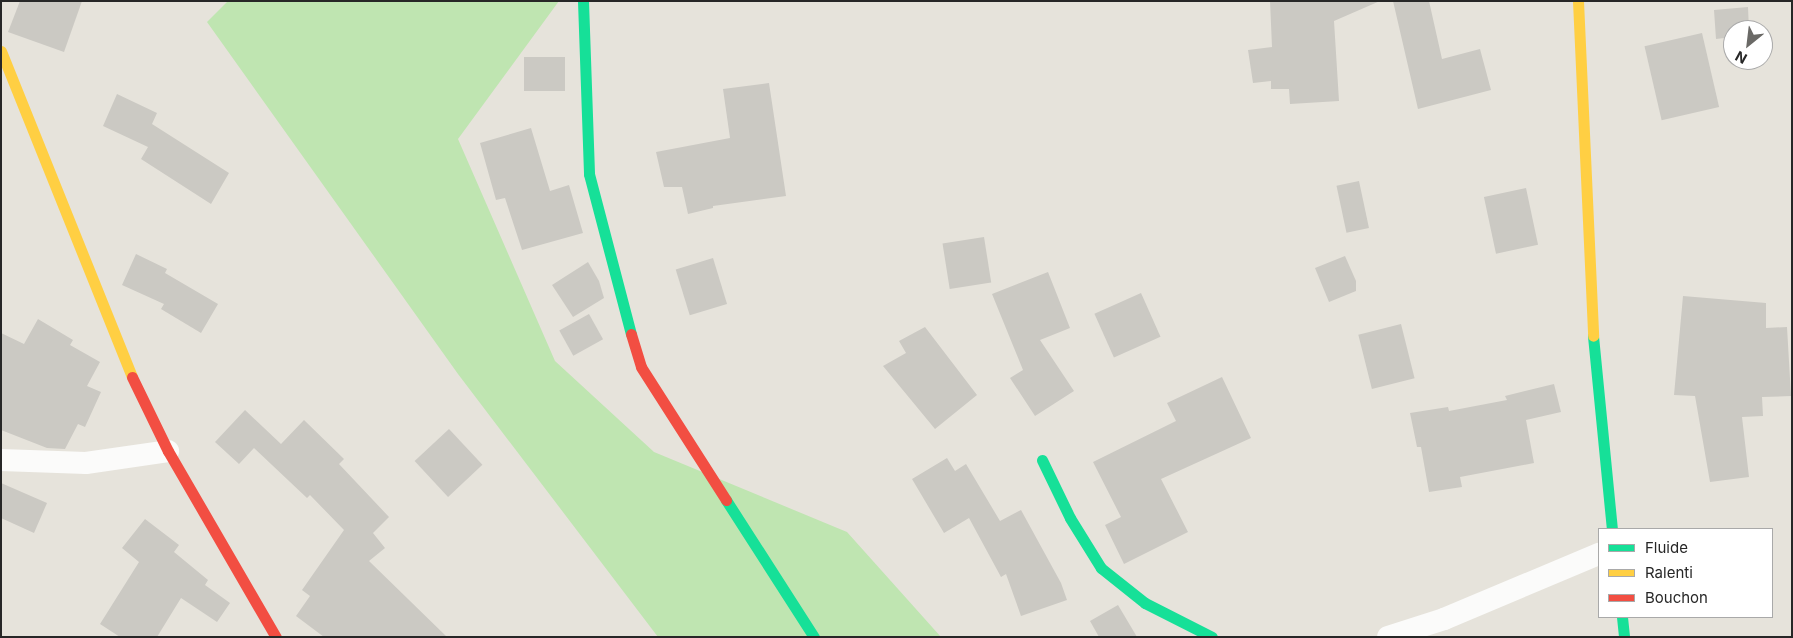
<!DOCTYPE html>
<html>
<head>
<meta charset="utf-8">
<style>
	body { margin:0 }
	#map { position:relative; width:1793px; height:638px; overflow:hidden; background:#e6e3db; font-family:Inter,sans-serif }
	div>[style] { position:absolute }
	.green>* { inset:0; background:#bfe5b1 }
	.building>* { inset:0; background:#cbc9c3; transform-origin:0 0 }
	.street>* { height:22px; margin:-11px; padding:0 11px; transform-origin:11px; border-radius:11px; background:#fbfbfa }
	.fast>* { height:11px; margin:-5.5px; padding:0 5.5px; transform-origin:5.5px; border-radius:5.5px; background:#16e098 }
	.slow>* { height:11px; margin:-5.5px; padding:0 5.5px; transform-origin:5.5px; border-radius:5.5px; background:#ffcf43 }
	.jam>* { height:11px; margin:-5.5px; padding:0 5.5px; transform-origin:5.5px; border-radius:5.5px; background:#f24e42 }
	span { translate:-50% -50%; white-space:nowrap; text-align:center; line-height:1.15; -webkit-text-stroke:4.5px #fff; paint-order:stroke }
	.frame { position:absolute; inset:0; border:2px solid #272727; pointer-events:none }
	.legend { position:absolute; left:1598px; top:528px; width:175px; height:90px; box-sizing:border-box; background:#fff; border:1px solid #a9a9a9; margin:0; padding:6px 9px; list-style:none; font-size:15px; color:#272727 }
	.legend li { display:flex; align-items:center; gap:10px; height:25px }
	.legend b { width:25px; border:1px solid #a9a9a9 }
	.north { position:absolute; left:1723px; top:20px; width:50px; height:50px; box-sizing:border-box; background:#fff; border:1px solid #a9a9a9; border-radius:50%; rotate:209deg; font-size:14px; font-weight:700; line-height:20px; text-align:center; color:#272727 }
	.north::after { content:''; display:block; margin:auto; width:18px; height:22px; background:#6a6966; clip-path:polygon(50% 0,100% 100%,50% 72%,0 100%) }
</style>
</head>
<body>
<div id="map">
	<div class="green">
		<div style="clip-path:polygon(228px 1px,559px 1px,458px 139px,555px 361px,654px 452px,847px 532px,941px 637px,658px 637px,458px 374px,207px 22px)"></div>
	</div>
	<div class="building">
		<div style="clip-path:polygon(20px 1px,82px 1px,64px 52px,8px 32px)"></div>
		<div style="clip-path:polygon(1270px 1px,1380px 1px,1334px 21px,1339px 101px,1290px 104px,1289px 89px,1271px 89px,1271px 81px,1253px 83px,1248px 50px,1272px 47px)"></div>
		<div style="clip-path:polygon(1393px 1px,1429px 1px,1442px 59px,1480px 49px,1491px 90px,1418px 109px)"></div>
		<div style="clip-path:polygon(1748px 7px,1749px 30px,1733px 30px,1733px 37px,1716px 39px,1714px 10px)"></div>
		<div style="left:1702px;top:33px;width:76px;height:59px;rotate:77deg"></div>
		<div style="left:524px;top:57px;width:41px;height:34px"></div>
		<div style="clip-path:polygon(769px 83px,786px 196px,713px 206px,713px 208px,688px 214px,682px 187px,664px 187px,656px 152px,730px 138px,723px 89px)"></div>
		<div style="clip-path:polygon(117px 94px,157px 113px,152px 124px,229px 173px,211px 204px,141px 159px,148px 147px,103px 126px)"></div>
		<div style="clip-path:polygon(531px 128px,550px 191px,569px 185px,583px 233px,522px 250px,505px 198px,496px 200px,480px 143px)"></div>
		<div style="left:1359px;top:181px;width:48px;height:23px;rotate:78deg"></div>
		<div style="left:1526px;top:188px;width:58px;height:43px;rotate:78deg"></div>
		<div style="left:984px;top:237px;width:46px;height:42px;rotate:81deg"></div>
		<div style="clip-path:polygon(136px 254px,167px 269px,165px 273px,218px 304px,201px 333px,161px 309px,164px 304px,122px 285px)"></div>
		<div style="clip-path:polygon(1345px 256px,1356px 281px,1356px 291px,1329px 302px,1315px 268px)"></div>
		<div style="left:713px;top:258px;width:48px;height:39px;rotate:73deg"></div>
		<div style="clip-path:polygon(588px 262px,599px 281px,604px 298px,573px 317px,552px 285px)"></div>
		<div style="clip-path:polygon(1048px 272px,1070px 328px,1040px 340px,1074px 391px,1035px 416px,1010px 378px,1023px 370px,992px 294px)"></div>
		<div style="left:1141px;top:293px;width:48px;height:51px;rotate:66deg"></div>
		<div style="clip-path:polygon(1683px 296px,1766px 303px,1766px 328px,1787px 327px,1791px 396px,1762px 397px,1763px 416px,1742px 417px,1749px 477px,1710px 482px,1695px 396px,1674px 395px)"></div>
		<div style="left:589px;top:314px;width:29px;height:34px;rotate:61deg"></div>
		<div style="clip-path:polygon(38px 319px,73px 340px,70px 345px,100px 362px,87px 386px,101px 392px,85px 427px,78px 424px,65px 449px,47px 448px,1px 430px,1px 333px,24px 344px)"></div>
		<div style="left:1401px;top:324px;width:56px;height:44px;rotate:76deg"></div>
		<div style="clip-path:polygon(925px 327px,977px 395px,935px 429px,883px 366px,906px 353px,899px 341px)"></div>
		<div style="clip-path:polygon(1222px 377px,1251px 438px,1161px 479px,1188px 532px,1124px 564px,1105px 525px,1121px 517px,1093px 462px,1176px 421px,1167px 403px)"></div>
		<div style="clip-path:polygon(1554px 384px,1561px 412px,1526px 420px,1534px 463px,1460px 477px,1462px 487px,1429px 492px,1421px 447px,1417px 447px,1410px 413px,1448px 407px,1449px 411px,1507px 400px,1505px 396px)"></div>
		<div style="clip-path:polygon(245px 410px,281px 444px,304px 420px,344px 459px,339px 464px,389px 517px,373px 533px,385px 548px,369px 561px,447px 637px,324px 637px,296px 616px,310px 596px,302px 590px,344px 530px,310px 495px,307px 498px,254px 448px,239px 464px,215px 442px)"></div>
		<div style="left:449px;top:429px;width:49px;height:47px;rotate:47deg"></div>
		<div style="clip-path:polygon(947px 458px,955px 471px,966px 464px,1000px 521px,1021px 510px,1061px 583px,1067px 600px,1021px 616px,1006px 574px,1001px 577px,969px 518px,944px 533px,912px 479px)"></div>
		<div style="clip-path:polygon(1px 483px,47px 503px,34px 533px,1px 518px)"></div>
		<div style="clip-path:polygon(145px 519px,179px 545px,174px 552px,208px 580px,205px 585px,230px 603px,217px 622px,181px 598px,157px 637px,120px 637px,100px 624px,139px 562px,122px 548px)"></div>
		<div style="clip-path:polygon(1118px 605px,1137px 637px,1099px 637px,1090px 621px)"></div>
	</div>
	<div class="street">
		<div style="left:1px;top:460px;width:85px;rotate:2deg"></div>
		<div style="left:86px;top:463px;width:83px;rotate:-8.3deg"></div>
		<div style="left:1388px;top:637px;width:59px;rotate:-17.8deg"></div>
		<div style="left:1444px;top:619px;width:168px;rotate:-22.8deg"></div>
	</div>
	<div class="fast">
		<div style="left:583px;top:1px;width:173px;rotate:88deg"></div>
		<div style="left:589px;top:174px;width:165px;rotate:75.3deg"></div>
		<div style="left:1593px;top:336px;width:194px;rotate:84.4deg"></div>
		<div style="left:1042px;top:460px;width:64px;rotate:64.2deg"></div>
		<div style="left:1070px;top:518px;width:59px;rotate:58.2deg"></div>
		<div style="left:1101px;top:568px;width:56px;rotate:38.5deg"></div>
		<div style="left:1145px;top:603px;width:75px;rotate:26.9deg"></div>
		<div style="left:726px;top:500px;width:163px;rotate:57.3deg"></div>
		<div style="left:1622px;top:617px;width:20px;rotate:84deg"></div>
	</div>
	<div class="slow">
		<div style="left:1578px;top:1px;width:335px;rotate:87.4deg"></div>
		<div style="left:1px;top:51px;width:351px;rotate:68.1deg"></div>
	</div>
	<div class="jam">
		<div style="left:631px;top:334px;width:34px;rotate:73deg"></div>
		<div style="left:641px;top:367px;width:158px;rotate:57.4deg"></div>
		<div style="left:132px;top:377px;width:82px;rotate:64.1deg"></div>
		<div style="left:168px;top:451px;width:215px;rotate:59.9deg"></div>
	</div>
	<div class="frame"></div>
	<ul class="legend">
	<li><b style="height:6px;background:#16e098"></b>Fluide</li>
	<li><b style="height:6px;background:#ffcf43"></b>Ralenti</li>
	<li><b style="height:6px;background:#f24e42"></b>Bouchon</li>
	</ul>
	<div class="north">N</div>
</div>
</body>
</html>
